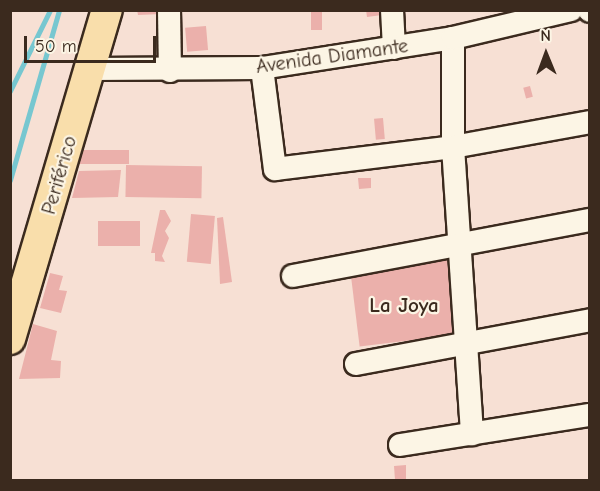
<!DOCTYPE html>
<html>
<head>
<meta charset="utf-8">
<style>
	body { margin:0 }
	#map { position:relative; width:600px; height:491px; overflow:hidden; background:#f7e0d4; font-family:"Comic Neue",sans-serif }
	div>[style] { position:absolute }
	.stream>* { height:5px; margin:-2.5px; padding:0 2.5px; transform-origin:2.5px; border-radius:2.5px; background:#77c7d0 }
	.building>* { inset:0; background:#ebb0ab; transform-origin:0 0 }
	.roads { filter:drop-shadow(2px 0 #3b2a1e) drop-shadow(-2px 0 #3b2a1e) drop-shadow(0 2px #3b2a1e) drop-shadow(0 -2px #3b2a1e) }
	.minor>* { height:22px; margin:-11px; padding:0 11px; transform-origin:11px; border-radius:11px; background:#fcf5e5 }
	.major>* { height:30px; margin:-15px; padding:0 15px; transform-origin:15px; border-radius:15px; background:#f9deab }
	span { translate:-50% -50%; white-space:nowrap; text-align:center; line-height:1.15; -webkit-text-stroke:4.5px #fcf5e5; paint-order:stroke }
	.street-label { font-size:20px; color:#3b2a1e }
	.neighbourhood-label { font-size:21px; color:#3b2a1e; font-weight:700 }
	.frame { position:absolute; inset:0; border:12px solid #3b2a1e; pointer-events:none }
	.north { position:absolute; left:516px; top:24px; width:60px; height:60px; -webkit-text-stroke:4px #fcf5e5; paint-order:stroke; rotate:359deg; font-size:16px; font-weight:700; line-height:24px; text-align:center; color:#3b2a1e }
	.north::after { content:''; display:block; margin:auto; width:21px; height:27px; background:#3b2a1e; clip-path:polygon(50% 0,100% 100%,50% 72%,0 100%) }
	.scale { position:absolute; left:24px; top:36px; width:132px; height:27px; box-sizing:border-box; border:3px solid #3b2a1e; border-top:0; padding-left:8px; font-size:18px; line-height:21px; white-space:nowrap; color:#3b2a1e; -webkit-text-stroke:4px #fcf5e5; paint-order:stroke }
</style>
</head>
<body>
<div id="map">
	<div class="stream">
		<div style="left:10px;top:91px;width:90px;rotate:-63.7deg"></div>
		<div style="left:10px;top:180px;width:177px;rotate:-73.9deg"></div>
	</div>
	<div class="building">
		<div style="clip-path:polygon(137px 10px,160px 10px,161px 14px,138px 15px)"></div>
		<div style="left:311px;top:10px;width:11px;height:20px"></div>
		<div style="clip-path:polygon(366px 10px,382px 10px,382px 15px,367px 17px)"></div>
		<div style="left:206px;top:26px;width:24px;height:21px;rotate:85deg"></div>
		<div style="left:530px;top:86px;width:11px;height:7px;rotate:75deg"></div>
		<div style="left:383px;top:118px;width:21px;height:9px;rotate:85deg"></div>
		<div style="left:129px;top:150px;width:14px;height:49px;rotate:90deg"></div>
		<div style="left:126px;top:165px;width:76px;height:32px;rotate:1deg"></div>
		<div style="clip-path:polygon(121px 170px,118px 197px,72px 198px,79px 171px)"></div>
		<div style="clip-path:polygon(358px 178px,371px 178px,371px 188px,359px 189px)"></div>
		<div style="clip-path:polygon(160px 210px,165px 210px,171px 221px,165px 231px,169px 238px,162px 256px,165px 262px,155px 261px,155px 253px,151px 253px)"></div>
		<div style="left:191px;top:214px;width:24px;height:48px;rotate:5deg"></div>
		<div style="clip-path:polygon(223px 217px,232px 282px,220px 284px,217px 218px)"></div>
		<div style="left:98px;top:221px;width:42px;height:25px"></div>
		<div style="left:448px;top:254px;width:81px;height:99px;rotate:83deg"></div>
		<div style="clip-path:polygon(50px 273px,63px 276px,59px 290px,67px 291px,61px 313px,40px 308px)"></div>
		<div style="clip-path:polygon(33px 324px,57px 331px,51px 360px,61px 361px,60px 378px,19px 379px)"></div>
		<div style="clip-path:polygon(406px 465px,406px 480px,395px 480px,394px 466px)"></div>
	</div>
	<div class="roads">
		<div class="minor">
			<div style="left:169px;top:10px;width:61px;rotate:89.1deg"></div>
			<div style="left:392px;top:10px;width:38px;rotate:87deg"></div>
			<div style="left:589px;top:10px;width:1px;rotate:45deg"></div>
			<div style="left:453px;top:38px;width:109px;rotate:90deg"></div>
			<div style="left:453px;top:147px;width:288px;rotate:86.2deg"></div>
			<div style="left:262px;top:68px;width:102px;rotate:82.7deg"></div>
			<div style="left:275px;top:169px;width:179px;rotate:-7deg"></div>
			<div style="left:453px;top:147px;width:139px;rotate:-10.3deg"></div>
			<div style="left:90px;top:69px;width:172px;rotate:-0.3deg"></div>
			<div style="left:262px;top:68px;width:193px;rotate:-8.9deg"></div>
			<div style="left:453px;top:38px;width:121px;rotate:-13.3deg"></div>
			<div style="left:293px;top:276px;width:302px;rotate:-10.7deg"></div>
			<div style="left:356px;top:364px;width:238px;rotate:-10.6deg"></div>
			<div style="left:400px;top:445px;width:192px;rotate:-9deg"></div>
		</div>
		<div class="major">
			<div style="left:10px;top:339px;width:343px;rotate:-73.6deg"></div>
		</div>
	</div>
	<div class="street-label">
		<span style="left:332px;top:56px;rotate:-8deg">Avenida Diamante</span>
		<span style="left:59px;top:175px;rotate:-74deg">Periférico</span>
	</div>
	<div class="neighbourhood-label">
		<span style="left:404px;top:305px">La Joya</span>
	</div>
	<div class="frame"></div>
	<div class="north">N</div>
	<div class="scale">50 m</div>
</div>
</body>
</html>
